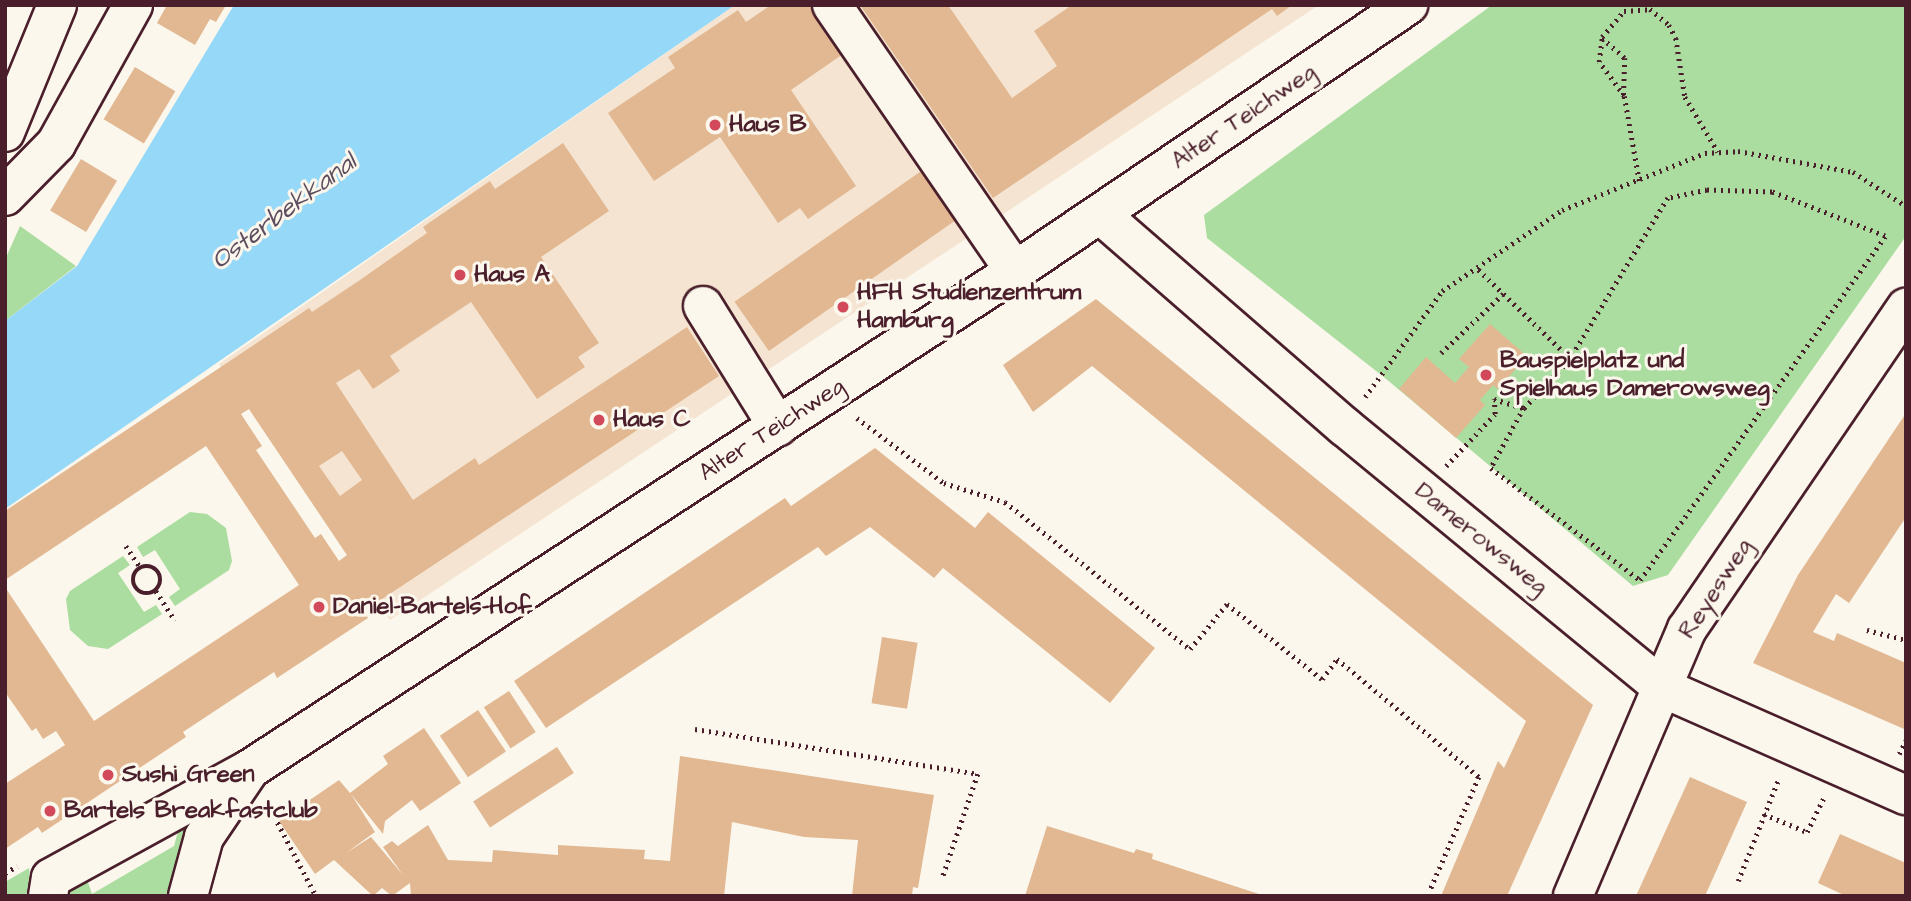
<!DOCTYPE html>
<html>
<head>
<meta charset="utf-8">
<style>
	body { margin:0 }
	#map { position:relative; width:1911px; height:901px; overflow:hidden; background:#fbf7ec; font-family:"Architects Daughter",sans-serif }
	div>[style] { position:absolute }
	.built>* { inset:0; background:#f4e4d1 }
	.green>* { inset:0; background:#aadd9f }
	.water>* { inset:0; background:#96d8f8 }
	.building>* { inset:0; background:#e2b892; transform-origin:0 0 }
	.path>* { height:4.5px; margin-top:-2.25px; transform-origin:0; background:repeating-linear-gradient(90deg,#4a1f2b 0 2px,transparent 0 7px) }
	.path>.ring { margin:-2.25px; padding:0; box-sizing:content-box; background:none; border:4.5px solid #4a1f2b; border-radius:50% }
	.roads { filter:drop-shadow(2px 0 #4a1f2b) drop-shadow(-2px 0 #4a1f2b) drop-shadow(0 2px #4a1f2b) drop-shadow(0 -2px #4a1f2b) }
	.minor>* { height:38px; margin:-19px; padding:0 19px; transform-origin:19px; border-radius:19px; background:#fbf7ec }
	.dots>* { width:19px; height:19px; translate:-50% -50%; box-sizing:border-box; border:4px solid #fbf7ec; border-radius:50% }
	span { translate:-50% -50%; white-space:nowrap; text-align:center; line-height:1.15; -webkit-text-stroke:6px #fbf7ec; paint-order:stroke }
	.street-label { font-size:24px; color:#4a1f2b }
	.poi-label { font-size:24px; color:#4a1f2b; font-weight:700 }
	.left { translate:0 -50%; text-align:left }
	.water-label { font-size:26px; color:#5d4d5e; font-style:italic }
	.frame { position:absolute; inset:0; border:7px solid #4a1f2b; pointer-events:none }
</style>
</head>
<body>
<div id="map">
	<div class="built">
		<div style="clip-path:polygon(735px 5px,1319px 5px,390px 620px,219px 364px)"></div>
	</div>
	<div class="green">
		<div style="clip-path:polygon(1492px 5px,1906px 5px,1906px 236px,1668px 575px,1633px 586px,1385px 378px,1207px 238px,1204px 215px)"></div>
		<div style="clip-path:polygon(20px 226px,76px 266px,5px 321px,5px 260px)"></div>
		<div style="clip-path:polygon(190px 512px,207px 514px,226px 528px,232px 561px,229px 570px,175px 606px,169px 597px,180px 589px,155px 550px,143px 557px,137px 547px)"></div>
		<div style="clip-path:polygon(123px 556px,130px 565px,118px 573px,144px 612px,156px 605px,162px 614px,108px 649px,88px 646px,70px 630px,66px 599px,70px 591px)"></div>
		<div style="clip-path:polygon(194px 806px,168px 895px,64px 896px,67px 885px,86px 876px,92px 894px,174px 846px,184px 810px)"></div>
		<div style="clip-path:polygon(29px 868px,32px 896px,5px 896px,5px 882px)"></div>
	</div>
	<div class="water">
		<div style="clip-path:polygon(234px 5px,735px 5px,5px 509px,5px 321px,77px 266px)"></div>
	</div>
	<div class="building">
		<div style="clip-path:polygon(167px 5px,226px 5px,216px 22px,210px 19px,195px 45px,157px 23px)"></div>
		<div style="clip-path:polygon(771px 5px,829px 5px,856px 45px,791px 90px,856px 186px,808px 219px,800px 208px,778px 223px,720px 137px,654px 181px,608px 113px,675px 68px,668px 57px,738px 10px,746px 22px)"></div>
		<div style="clip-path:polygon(860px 5px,948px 5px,1012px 98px,1057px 66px,1034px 31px,1072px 5px,1292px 5px,1277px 16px,1272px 9px,993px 198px)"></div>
		<div style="left:135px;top:67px;width:47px;height:61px;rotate:31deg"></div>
		<div style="clip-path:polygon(evenodd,563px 143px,609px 211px,541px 257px,599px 343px,578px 357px,585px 367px,537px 399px,471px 302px,390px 356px,400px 371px,373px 389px,359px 369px,336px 383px,413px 500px,475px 458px,479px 465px,687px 327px,719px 376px,364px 611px,368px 618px,277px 678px,274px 672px,183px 732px,186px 737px,42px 833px,38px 827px,5px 849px,5px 784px,65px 745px,56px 731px,43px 739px,36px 728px,32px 731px,5px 692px,5px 587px,94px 721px,299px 585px,206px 446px,5px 580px,5px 511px,309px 308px,312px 312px,360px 280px,427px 233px,423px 227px,490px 181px,495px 189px,563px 143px,249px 409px,347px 555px,339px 561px,321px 534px,315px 538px,256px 450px,262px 446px,241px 414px,249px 409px,563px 143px,342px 451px,362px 480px,340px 496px,319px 466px,342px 451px)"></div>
		<div style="left:81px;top:159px;width:42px;height:60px;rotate:31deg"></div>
		<div style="left:927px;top:167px;width:60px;height:235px;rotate:55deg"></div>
		<div style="clip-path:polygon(1096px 299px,1593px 705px,1507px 896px,1441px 896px,1498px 761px,1504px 768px,1526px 721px,1092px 366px,1033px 412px,1003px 365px)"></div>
		<div style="clip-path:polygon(1490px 324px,1527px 356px,1498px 389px,1493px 385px,1480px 400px,1485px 405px,1456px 438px,1399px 389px,1426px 357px,1455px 383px,1469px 367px,1459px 359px)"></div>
		<div style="clip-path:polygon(1906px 413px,1906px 517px,1849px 603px,1836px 594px,1813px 632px,1834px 641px,1837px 633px,1906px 663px,1904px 729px,1753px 663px,1798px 575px)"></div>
		<div style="clip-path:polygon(875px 448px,975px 528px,988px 512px,1155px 648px,1110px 703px,943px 568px,934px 578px,870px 527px,826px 556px,818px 547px,546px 728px,514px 681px,785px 498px,791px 506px)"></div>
		<div style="left:882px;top:637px;width:36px;height:67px;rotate:9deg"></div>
		<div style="left:509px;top:691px;width:49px;height:30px;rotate:57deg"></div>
		<div style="left:478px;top:710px;width:50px;height:46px;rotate:56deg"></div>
		<div style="clip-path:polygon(424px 728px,461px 783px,420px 811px,412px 800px,385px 821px,383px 834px,351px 794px,375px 832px,346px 853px,371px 837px,403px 875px,383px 847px,392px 841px,398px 846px,428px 825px,448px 860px,492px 862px,493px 850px,558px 855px,558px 845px,645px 850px,644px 859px,670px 861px,680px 756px,934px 795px,918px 888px,913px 887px,912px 896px,852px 896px,858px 840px,804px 837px,732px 822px,724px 896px,411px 896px,410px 883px,392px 896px,382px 888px,373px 896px,334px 860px,315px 874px,279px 821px,339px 780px,350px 793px,388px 764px,383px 756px)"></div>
		<div style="left:557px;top:747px;width:31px;height:100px;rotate:57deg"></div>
		<div style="clip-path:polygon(1690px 777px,1747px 802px,1705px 896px,1636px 896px)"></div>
		<div style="clip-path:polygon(1047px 826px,1134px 853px,1136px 849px,1153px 854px,1152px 859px,1265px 896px,1025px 896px)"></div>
		<div style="clip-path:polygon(1840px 834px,1906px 863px,1906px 896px,1846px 896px,1818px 883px)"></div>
	</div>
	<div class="path">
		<div style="left:1602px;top:38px;width:30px;rotate:41deg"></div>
		<div style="left:1625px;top:58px;width:37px;rotate:92deg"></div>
		<div style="left:1639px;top:181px;width:86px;rotate:-100deg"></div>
		<div style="left:1624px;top:96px;width:42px;rotate:-126.3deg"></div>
		<div style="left:1599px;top:62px;width:25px;rotate:-83deg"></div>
		<div style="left:1602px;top:37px;width:34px;rotate:-50deg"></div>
		<div style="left:1624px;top:11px;width:26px;rotate:-4deg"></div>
		<div style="left:1650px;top:9px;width:25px;rotate:40deg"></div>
		<div style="left:1669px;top:25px;width:15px;rotate:62deg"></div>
		<div style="left:1676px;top:38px;width:60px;rotate:81.3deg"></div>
		<div style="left:1685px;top:97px;width:64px;rotate:59deg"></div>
		<div style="left:1441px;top:353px;width:86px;rotate:-43.6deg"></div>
		<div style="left:1365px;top:397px;width:131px;rotate:-54deg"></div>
		<div style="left:1442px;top:291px;width:145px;rotate:-34deg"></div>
		<div style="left:1562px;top:210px;width:154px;rotate:-21.7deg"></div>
		<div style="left:1705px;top:153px;width:33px;rotate:-3deg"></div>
		<div style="left:1738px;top:151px;width:117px;rotate:10.3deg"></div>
		<div style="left:1853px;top:172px;width:63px;rotate:32.7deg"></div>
		<div style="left:1524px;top:408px;width:68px;rotate:118.8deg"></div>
		<div style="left:1491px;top:468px;width:186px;rotate:36.9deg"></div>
		<div style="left:1640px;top:580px;width:422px;rotate:-54.5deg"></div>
		<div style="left:1885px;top:236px;width:121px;rotate:-158.7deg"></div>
		<div style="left:1772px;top:192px;width:65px;rotate:-178.2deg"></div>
		<div style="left:1707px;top:190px;width:40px;rotate:168deg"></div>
		<div style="left:1668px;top:198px;width:188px;rotate:121.3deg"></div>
		<div style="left:857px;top:418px;width:109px;rotate:36.8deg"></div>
		<div style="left:944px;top:483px;width:64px;rotate:17.3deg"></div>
		<div style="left:1005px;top:502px;width:236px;rotate:38.5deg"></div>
		<div style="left:1190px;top:649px;width:58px;rotate:-50.6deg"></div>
		<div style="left:1227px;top:604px;width:121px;rotate:38.3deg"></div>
		<div style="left:1322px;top:679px;width:25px;rotate:-53deg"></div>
		<div style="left:1337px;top:659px;width:185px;rotate:39.7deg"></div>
		<div style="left:1479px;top:777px;width:124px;rotate:113.3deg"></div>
		<div style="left:1446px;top:466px;width:71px;rotate:-46.7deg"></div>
		<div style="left:1495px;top:414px;width:15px;rotate:-94deg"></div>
		<div style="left:1494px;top:399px;width:31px;rotate:17deg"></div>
		<div style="left:1524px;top:408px;width:67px;rotate:-46.8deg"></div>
		<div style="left:1570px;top:359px;width:131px;rotate:-135.9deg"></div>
		<div style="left:126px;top:546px;width:25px;rotate:56deg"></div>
		<div class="ring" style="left:133px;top:566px;width:23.5px;height:23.5px"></div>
		<div style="left:156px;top:591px;width:35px;rotate:57deg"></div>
		<div style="left:1867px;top:630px;width:40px;rotate:14.4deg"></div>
		<div style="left:695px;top:729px;width:287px;rotate:9deg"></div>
		<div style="left:978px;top:774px;width:108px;rotate:108.9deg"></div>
		<div style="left:1899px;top:754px;width:16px;rotate:-63deg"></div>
		<div style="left:268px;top:804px;width:104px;rotate:62.4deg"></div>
		<div style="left:1764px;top:814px;width:47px;rotate:22.7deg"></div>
		<div style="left:1807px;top:832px;width:37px;rotate:-64deg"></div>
		<div style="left:5px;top:873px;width:14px;rotate:-30deg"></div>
		<div style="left:1738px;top:881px;width:111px;rotate:-68.3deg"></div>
	</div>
	<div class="roads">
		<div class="minor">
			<div style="left:832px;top:5px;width:323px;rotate:55.5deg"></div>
			<div style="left:5px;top:132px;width:137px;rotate:-67.7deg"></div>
			<div style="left:5px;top:196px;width:73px;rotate:-45.6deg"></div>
			<div style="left:56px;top:144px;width:159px;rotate:-61deg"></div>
			<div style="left:1101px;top:215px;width:323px;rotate:41deg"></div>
			<div style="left:1345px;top:427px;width:411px;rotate:39.4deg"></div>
			<div style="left:1663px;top:688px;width:266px;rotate:23.8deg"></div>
			<div style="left:703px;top:306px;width:142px;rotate:58.2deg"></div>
			<div style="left:48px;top:896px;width:18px;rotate:-81deg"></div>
			<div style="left:51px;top:878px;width:225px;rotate:-28.7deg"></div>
			<div style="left:188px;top:896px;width:61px;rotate:-74.8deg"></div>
			<div style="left:204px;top:837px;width:82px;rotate:-55.9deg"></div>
			<div style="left:250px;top:769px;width:913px;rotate:-33.06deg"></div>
			<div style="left:1015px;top:271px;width:475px;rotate:-34.1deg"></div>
			<div style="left:1573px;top:896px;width:290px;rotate:-66.9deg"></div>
			<div style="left:1687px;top:629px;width:389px;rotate:-55.7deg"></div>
		</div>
	</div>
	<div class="dots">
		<div style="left:715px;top:125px;background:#d1495b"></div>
		<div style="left:460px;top:275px;background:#d1495b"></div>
		<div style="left:843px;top:307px;background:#d1495b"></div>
		<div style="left:1486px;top:375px;background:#d1495b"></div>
		<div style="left:599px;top:420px;background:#d1495b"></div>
		<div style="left:319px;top:607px;background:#d1495b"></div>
		<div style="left:108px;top:775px;background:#d1495b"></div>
		<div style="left:50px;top:811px;background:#d1495b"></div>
	</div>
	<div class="street-label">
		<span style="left:1244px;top:117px;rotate:-34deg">Alter Teichweg</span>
		<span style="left:772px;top:430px;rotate:-33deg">Alter Teichweg</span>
		<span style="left:1481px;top:539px;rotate:39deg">Damerowsweg</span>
		<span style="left:1716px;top:589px;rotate:-57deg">Reyesweg</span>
	</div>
	<div class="poi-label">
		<span class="left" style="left:729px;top:125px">Haus B</span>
		<span class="left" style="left:474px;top:275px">Haus A</span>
		<span class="left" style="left:857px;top:307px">HFH Studienzentrum<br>Hamburg</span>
		<span class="left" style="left:1500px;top:375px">Bauspielplatz und<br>Spielhaus Damerowsweg</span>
		<span class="left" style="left:613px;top:420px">Haus C</span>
		<span class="left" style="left:333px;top:607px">Daniel-Bartels-Hof</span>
		<span class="left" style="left:122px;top:775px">Sushi Green</span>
		<span class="left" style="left:64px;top:811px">Bartels Breakfastclub</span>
	</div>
	<div class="water-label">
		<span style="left:284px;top:212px;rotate:-37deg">Osterbekkanal</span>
	</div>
	<div class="frame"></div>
</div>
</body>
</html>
